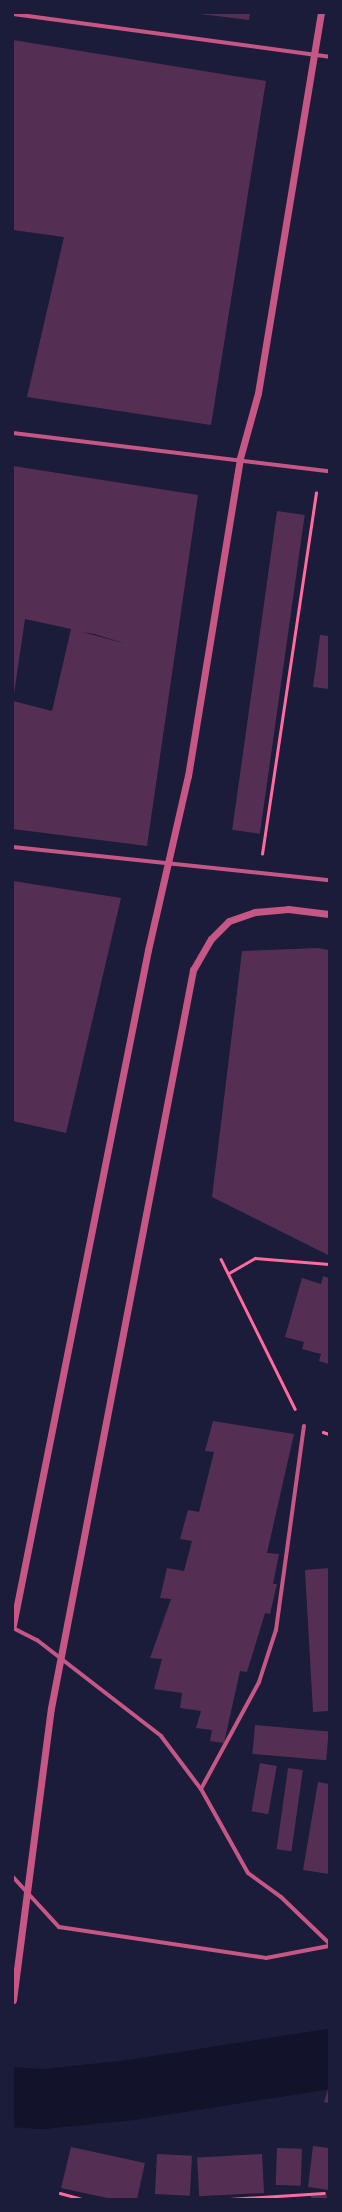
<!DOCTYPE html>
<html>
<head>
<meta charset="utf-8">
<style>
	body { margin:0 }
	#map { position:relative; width:342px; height:2212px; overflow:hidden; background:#1b1b3a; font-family:Montserrat,sans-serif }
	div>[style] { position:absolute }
	.river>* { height:60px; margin:-30px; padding:0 30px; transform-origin:30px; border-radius:30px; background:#12122b }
	.building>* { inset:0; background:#542f53; transform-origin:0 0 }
	.path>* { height:2.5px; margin:-1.25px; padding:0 1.25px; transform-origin:1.25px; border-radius:1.25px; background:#ff6b9d }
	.minor>* { height:4px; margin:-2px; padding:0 2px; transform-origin:2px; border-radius:2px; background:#c65784 }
	.tertiary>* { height:7px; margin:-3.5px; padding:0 3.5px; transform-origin:3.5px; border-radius:3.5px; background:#c65784 }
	span { translate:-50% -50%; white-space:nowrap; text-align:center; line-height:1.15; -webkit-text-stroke:4px #1b1b3a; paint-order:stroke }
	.frame { position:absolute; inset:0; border:14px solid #1b1b3a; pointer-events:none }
</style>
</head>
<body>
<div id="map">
	<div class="river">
		<div style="left:13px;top:2097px;width:30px;rotate:4deg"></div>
		<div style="left:43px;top:2099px;width:88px;rotate:-5.8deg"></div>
		<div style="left:131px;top:2090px;width:200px;rotate:-8.9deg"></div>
	</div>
	<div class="building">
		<div style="clip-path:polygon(192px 13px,250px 13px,249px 20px)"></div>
		<div style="clip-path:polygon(13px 40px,266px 81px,211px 425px,27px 397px,64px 237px,13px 230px)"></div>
		<div style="clip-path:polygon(evenodd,13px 466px,198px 495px,147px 846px,13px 829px,13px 701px,52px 711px,71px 629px,25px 619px,13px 701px,13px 466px,82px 632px,94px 634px,127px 644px,82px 632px)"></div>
		<div style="left:277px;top:511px;width:28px;height:322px;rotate:8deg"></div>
		<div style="clip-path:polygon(320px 635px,329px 636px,329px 689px,313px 687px)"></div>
		<div style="clip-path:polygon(13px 881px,121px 898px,66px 1133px,13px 1121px)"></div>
		<div style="clip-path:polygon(318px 948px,329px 950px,328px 1255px,212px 1197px,242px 951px)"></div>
		<div style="clip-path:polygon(323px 1276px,329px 1278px,329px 1364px,319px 1361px,321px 1354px,302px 1349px,304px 1342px,285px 1337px,302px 1278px,321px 1284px)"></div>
		<div style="clip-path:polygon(213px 1421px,294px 1434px,267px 1553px,279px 1554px,273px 1584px,277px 1584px,270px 1614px,265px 1613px,247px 1672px,240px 1671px,224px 1743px,210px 1741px,212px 1730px,196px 1728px,201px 1711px,180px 1708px,182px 1693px,154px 1689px,162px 1659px,150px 1658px,171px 1599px,160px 1598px,167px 1568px,184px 1571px,192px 1541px,180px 1539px,188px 1510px,199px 1512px,214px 1452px,205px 1451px)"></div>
		<div style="clip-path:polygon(329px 1568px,329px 1711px,313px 1712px,305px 1570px)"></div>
		<div style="left:255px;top:1725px;width:74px;height:29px;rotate:5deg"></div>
		<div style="left:260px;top:1763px;width:17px;height:49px;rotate:10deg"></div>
		<div style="left:288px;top:1768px;width:15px;height:82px;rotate:8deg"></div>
		<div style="clip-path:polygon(318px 1782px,329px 1784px,329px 1874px,303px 1870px)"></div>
		<div style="clip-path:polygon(329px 2086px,329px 2103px,324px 2102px)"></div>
		<div style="clip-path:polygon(313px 2146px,329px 2148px,329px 2190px,308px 2187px)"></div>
		<div style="clip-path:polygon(71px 2147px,145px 2163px,137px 2199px,112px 2199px,61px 2188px)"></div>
		<div style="left:277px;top:2148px;width:25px;height:37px;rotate:2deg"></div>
		<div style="left:157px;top:2154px;width:35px;height:40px;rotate:3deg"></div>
		<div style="left:262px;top:2154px;width:39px;height:65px;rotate:87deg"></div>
		<div style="clip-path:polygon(327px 2195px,327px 2199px,311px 2199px,311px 2196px)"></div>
	</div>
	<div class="path">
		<div style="left:262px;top:854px;width:365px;rotate:-81.5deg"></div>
		<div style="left:221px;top:1259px;width:167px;rotate:63.7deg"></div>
		<div style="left:229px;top:1273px;width:30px;rotate:-30deg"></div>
		<div style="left:255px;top:1258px;width:74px;rotate:4.6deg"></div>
		<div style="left:323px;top:1432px;width:6px;rotate:18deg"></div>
		<div style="left:60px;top:2193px;width:24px;rotate:15deg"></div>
		<div style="left:144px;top:2199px;width:20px"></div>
		<div style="left:229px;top:2199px;width:95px;rotate:-3.6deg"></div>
	</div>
	<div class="minor">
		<div style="left:13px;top:14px;width:319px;rotate:7.7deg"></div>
		<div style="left:13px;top:433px;width:318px;rotate:6.9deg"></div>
		<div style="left:13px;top:847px;width:318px;rotate:6deg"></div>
		<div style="left:13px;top:1628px;width:27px;rotate:27deg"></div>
		<div style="left:37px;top:1640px;width:157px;rotate:37.7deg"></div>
		<div style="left:161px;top:1736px;width:66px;rotate:53deg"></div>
		<div style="left:201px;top:1789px;width:96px;rotate:60.8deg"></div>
		<div style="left:248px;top:1873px;width:41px;rotate:36deg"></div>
		<div style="left:281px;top:1897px;width:66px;rotate:43.8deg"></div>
		<div style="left:201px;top:1789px;width:122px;rotate:-61.5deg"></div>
		<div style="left:259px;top:1682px;width:55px;rotate:-71.9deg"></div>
		<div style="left:276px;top:1630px;width:206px;rotate:-82.2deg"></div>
		<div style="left:13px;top:1877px;width:68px;rotate:47.4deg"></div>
		<div style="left:59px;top:1927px;width:209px;rotate:8.5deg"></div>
		<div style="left:266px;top:1958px;width:64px;rotate:-10.8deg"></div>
	</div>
	<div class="tertiary">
		<div style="left:13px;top:1625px;width:688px;rotate:-78.69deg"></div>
		<div style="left:148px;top:950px;width:179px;rotate:-77.1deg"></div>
		<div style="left:188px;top:776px;width:322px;rotate:-80.7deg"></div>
		<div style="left:240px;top:458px;width:67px;rotate:-74.5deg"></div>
		<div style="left:258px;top:393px;width:385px;rotate:-80.6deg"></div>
		<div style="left:13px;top:2000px;width:294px;rotate:-82.6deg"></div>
		<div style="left:51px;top:1708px;width:752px;rotate:-79.11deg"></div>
		<div style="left:193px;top:970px;width:36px;rotate:-60deg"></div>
		<div style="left:211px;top:939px;width:25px;rotate:-45deg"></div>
		<div style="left:229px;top:921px;width:28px;rotate:-19deg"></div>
		<div style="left:255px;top:912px;width:33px;rotate:-5deg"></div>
		<div style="left:288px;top:909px;width:41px;rotate:7deg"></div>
	</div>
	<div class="frame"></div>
</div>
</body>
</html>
